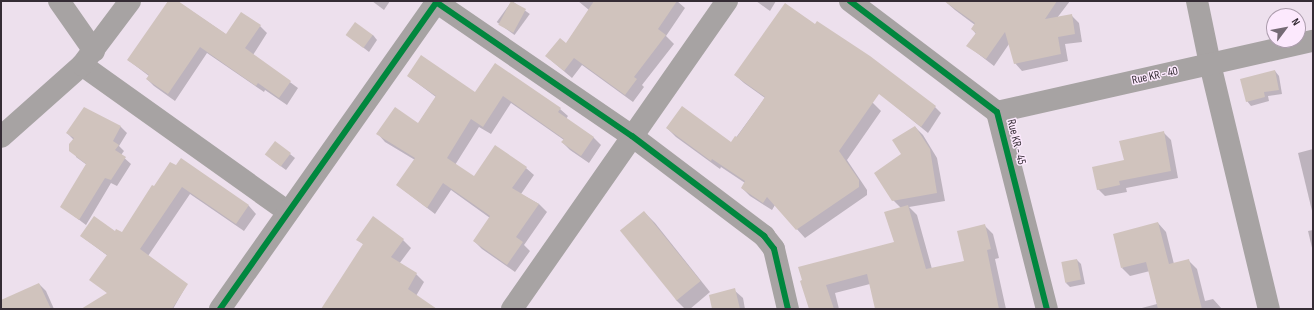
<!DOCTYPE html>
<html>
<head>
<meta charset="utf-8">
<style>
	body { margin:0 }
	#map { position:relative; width:1314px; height:310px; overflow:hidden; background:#ede0ed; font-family:"Sofia Sans Condensed",sans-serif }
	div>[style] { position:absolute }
	.shadow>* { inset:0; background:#0003; transform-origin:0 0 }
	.building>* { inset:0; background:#d0c3bd; transform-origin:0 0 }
	.minor>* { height:22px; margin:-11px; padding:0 11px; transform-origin:11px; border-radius:11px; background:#a7a3a3 }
	.cycleway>* { height:6px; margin:-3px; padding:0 3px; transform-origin:3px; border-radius:3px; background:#00873e }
	span { translate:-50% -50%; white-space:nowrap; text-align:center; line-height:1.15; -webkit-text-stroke:3px #fce9fd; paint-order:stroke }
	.street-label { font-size:12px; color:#352c35 }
	.frame { position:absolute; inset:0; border:2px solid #352c35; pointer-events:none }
	.north { position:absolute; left:1266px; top:8px; width:40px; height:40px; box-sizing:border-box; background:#fce9fd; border:1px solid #ac9dad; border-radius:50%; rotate:58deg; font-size:11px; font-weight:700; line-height:16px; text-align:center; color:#352c35 }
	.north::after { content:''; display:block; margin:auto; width:14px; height:18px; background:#756b75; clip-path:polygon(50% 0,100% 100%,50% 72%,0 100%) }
</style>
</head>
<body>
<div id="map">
	<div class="shadow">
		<div style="clip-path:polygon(169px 1px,177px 1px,227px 35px,260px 26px,267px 33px,253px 55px,298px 88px,287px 105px,265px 90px,264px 92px,207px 53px,175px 101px,154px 86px,147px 79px,149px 76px,128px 60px)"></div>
		<div style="clip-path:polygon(372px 1px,390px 1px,384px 10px)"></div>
		<div style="left:512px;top:1px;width:22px;height:26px;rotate:36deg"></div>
		<div style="clip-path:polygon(578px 1px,677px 1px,685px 8px,666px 36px,674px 44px,642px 85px,644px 87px,633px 102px,582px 65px,572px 78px,546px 56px,566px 44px,589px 10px)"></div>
		<div style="clip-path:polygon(756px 1px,776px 1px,770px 11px)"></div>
		<div style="clip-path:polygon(949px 1px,1070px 1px,1057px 18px,1072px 16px,1079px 23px,1082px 42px,1065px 44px,1068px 61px,1022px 71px,1015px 63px,1009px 44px,994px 66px,968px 46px,976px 34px,972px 29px,975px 25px,955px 10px,947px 3px)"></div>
		<div style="clip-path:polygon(347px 35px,373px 35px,377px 40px,369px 52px)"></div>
		<div style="clip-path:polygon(496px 65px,560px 109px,568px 116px,566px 119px,593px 137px,601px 145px,589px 163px,570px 150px,562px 142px,564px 140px,511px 103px,491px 134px,479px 127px,455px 165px,474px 177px,526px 168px,534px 175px,521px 194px,539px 204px,547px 212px,524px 245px,530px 251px,515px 272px,482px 249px,474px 241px,490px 218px,451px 190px,435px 214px,397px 185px,415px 160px,385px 142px,378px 134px,418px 124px,436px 97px,408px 76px,475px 93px)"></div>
		<div style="clip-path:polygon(1275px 71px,1279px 76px,1282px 94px,1268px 96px,1269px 101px,1251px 106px,1247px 101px)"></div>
		<div style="clip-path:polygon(735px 75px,873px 103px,881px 111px,847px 160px,867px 190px,867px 195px,805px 238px,775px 205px,772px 210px,750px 196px,742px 188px,745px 183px,721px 167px,720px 169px,676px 137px,667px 128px,732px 143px,765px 98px,744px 83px)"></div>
		<div style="clip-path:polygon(889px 101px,935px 107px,941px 113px,928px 133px)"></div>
		<div style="clip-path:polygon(84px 109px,121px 127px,127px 133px,119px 146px,124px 151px,121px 155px,131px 164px,117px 186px,111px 183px,86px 225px,62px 207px,87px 165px,76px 157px,74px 140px,67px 133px)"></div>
		<div style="clip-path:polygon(915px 127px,923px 135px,937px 158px,945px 201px,909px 207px,917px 215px,932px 269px,966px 262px,984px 225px,993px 234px,999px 258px,995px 259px,1006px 309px,876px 309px,870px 284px,835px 293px,839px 309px,810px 309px,801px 281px,895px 243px,901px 208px,893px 200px,903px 155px)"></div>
		<div style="clip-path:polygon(1163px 132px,1171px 140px,1178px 178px,1126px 188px,1127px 192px,1105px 196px,1098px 189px,1125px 161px)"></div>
		<div style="clip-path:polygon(276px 143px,295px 158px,286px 170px,271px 159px)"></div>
		<div style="clip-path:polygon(1313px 149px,1313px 215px,1298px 153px)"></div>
		<div style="clip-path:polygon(181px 159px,249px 206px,256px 214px,244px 231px,190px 194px,148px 256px,186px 286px,173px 309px,128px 309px,91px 280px,108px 256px,81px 236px,122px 234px,154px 187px,176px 167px)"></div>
		<div style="clip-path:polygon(644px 212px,655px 223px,710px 292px,690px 309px,685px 309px,676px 300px)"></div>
		<div style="clip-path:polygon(1158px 223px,1166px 232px,1174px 264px,1189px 261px,1197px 269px,1205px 301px,1213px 299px,1222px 309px,1138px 309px,1157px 304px,1150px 271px,1130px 276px,1122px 268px)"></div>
		<div style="clip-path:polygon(1313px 230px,1313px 252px,1308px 231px)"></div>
		<div style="clip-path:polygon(358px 239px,403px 240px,411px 248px,399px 264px,416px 274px,424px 282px,416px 296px,435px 309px,323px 309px,364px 245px)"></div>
		<div style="clip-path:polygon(1077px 260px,1081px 264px,1085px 284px,1070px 287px,1066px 283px)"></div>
		<div style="clip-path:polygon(39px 284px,46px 291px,54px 309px,1px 309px,1px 301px)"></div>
		<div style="clip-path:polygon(734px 290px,743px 298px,745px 309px,713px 309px)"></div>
	</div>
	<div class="building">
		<div style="clip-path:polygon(168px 1px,178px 1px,226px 34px,241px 12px,261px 25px,245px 48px,291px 81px,279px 98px,258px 83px,256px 86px,200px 47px,168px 94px,146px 79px,149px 75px,127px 60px)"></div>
		<div style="left:511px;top:1px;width:17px;height:27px;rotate:28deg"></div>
		<div style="clip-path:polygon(594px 1px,677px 1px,658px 29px,666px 35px,634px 77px,637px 79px,625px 95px,574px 58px,564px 71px,545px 56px,560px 38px,566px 43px)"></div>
		<div style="clip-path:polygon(944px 1px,1057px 1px,1045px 19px,1072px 14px,1075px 34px,1058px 37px,1061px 54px,1014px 64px,1005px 32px,986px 59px,966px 46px,976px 33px,971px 29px,975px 23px)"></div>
		<div style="clip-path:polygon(785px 3px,815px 24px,817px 21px,870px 56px,936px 106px,921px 127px,879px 94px,839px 151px,859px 180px,859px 187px,796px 230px,767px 197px,763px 203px,741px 188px,745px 181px,712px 159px,711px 161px,666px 128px,682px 106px,731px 142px,735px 136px,737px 137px,765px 97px,734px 75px)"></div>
		<div style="left:355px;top:22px;width:22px;height:16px;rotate:36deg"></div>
		<div style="clip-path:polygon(421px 55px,475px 92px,495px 63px,561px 108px,558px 112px,594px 137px,581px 156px,561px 142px,564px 139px,503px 96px,483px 127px,471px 119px,447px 158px,474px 176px,495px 145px,527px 167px,512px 188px,539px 204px,516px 237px,523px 242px,507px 265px,473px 241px,490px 216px,486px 213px,443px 183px,427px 208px,396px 185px,415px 158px,376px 134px,395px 107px,418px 123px,436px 96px,407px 76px)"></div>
		<div style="clip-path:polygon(1275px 70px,1279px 90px,1264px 92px,1265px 97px,1246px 102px,1240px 79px)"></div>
		<div style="clip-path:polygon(84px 107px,121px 126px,113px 141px,119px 145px,115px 150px,126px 157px,111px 180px,105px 178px,79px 220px,60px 207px,86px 164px,69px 151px,69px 144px,74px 138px,66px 133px)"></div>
		<div style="clip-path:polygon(915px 126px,930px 149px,937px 193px,892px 201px,874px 173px,901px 154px,892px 140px)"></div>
		<div style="clip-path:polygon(1164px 131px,1171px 171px,1119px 181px,1120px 185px,1097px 190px,1092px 167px,1124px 160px,1119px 141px)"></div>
		<div style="left:275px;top:141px;width:20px;height:17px;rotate:37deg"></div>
		<div style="clip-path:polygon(181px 158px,249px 205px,236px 224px,182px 187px,140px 249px,188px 284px,172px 309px,81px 309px,107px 293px,89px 280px,107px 255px,80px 236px,94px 216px,115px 231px,116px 229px,122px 232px,152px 185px,154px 186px,170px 162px,176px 165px)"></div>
		<div style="clip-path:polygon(908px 205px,926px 269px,964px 261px,957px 231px,985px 224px,991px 249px,987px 250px,999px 309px,875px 309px,867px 274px,826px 285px,834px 309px,809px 309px,800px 281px,802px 280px,798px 267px,894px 242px,884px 212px)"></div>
		<div style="left:644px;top:211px;width:90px;height:31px;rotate:51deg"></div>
		<div style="clip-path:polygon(373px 216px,404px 239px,391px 257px,417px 273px,408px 289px,437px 309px,321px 309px,363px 244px,356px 240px)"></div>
		<div style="clip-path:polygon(1158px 222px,1169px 264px,1189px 259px,1202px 309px,1158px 309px,1146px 262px,1121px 268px,1113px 234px)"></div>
		<div style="left:1077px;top:259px;width:21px;height:16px;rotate:79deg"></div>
		<div style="clip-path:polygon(39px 283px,51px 309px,1px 309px,1px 300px)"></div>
		<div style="clip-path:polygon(735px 288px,740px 309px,712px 309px,709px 295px)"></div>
	</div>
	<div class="minor">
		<div style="left:59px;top:1px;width:61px;rotate:55deg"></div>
		<div style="left:850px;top:1px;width:184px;rotate:37.1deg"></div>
		<div style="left:997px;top:112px;width:203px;rotate:75.8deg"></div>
		<div style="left:1197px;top:1px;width:64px;rotate:78.3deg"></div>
		<div style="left:1210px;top:64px;width:252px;rotate:76.5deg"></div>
		<div style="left:436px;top:2px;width:237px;rotate:34.4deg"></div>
		<div style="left:632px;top:136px;width:166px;rotate:37.1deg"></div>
		<div style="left:764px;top:236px;width:16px;rotate:52deg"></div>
		<div style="left:774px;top:249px;width:62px;rotate:76.9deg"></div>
		<div style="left:82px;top:65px;width:253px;rotate:35.5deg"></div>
		<div style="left:997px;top:112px;width:324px;rotate:-12.7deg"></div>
		<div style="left:1px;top:137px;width:108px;rotate:-41.6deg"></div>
		<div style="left:82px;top:65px;width:80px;rotate:-53.1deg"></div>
		<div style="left:220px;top:309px;width:377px;rotate:-54.8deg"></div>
		<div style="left:512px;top:309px;width:376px;rotate:-55.1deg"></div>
	</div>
	<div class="cycleway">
		<div style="left:850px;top:1px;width:184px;rotate:37.1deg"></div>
		<div style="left:997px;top:112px;width:203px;rotate:75.8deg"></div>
		<div style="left:436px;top:2px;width:237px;rotate:34.4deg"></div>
		<div style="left:632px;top:136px;width:166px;rotate:37.1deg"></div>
		<div style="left:764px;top:236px;width:16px;rotate:52deg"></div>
		<div style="left:774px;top:249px;width:62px;rotate:76.9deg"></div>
		<div style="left:220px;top:309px;width:377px;rotate:-54.8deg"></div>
	</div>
	<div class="street-label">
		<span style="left:1155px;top:76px;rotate:-12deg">Rue KR - 40</span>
		<span style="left:1016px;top:142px;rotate:76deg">Rue KR - 45</span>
	</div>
	<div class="frame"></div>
	<div class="north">N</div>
</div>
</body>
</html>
